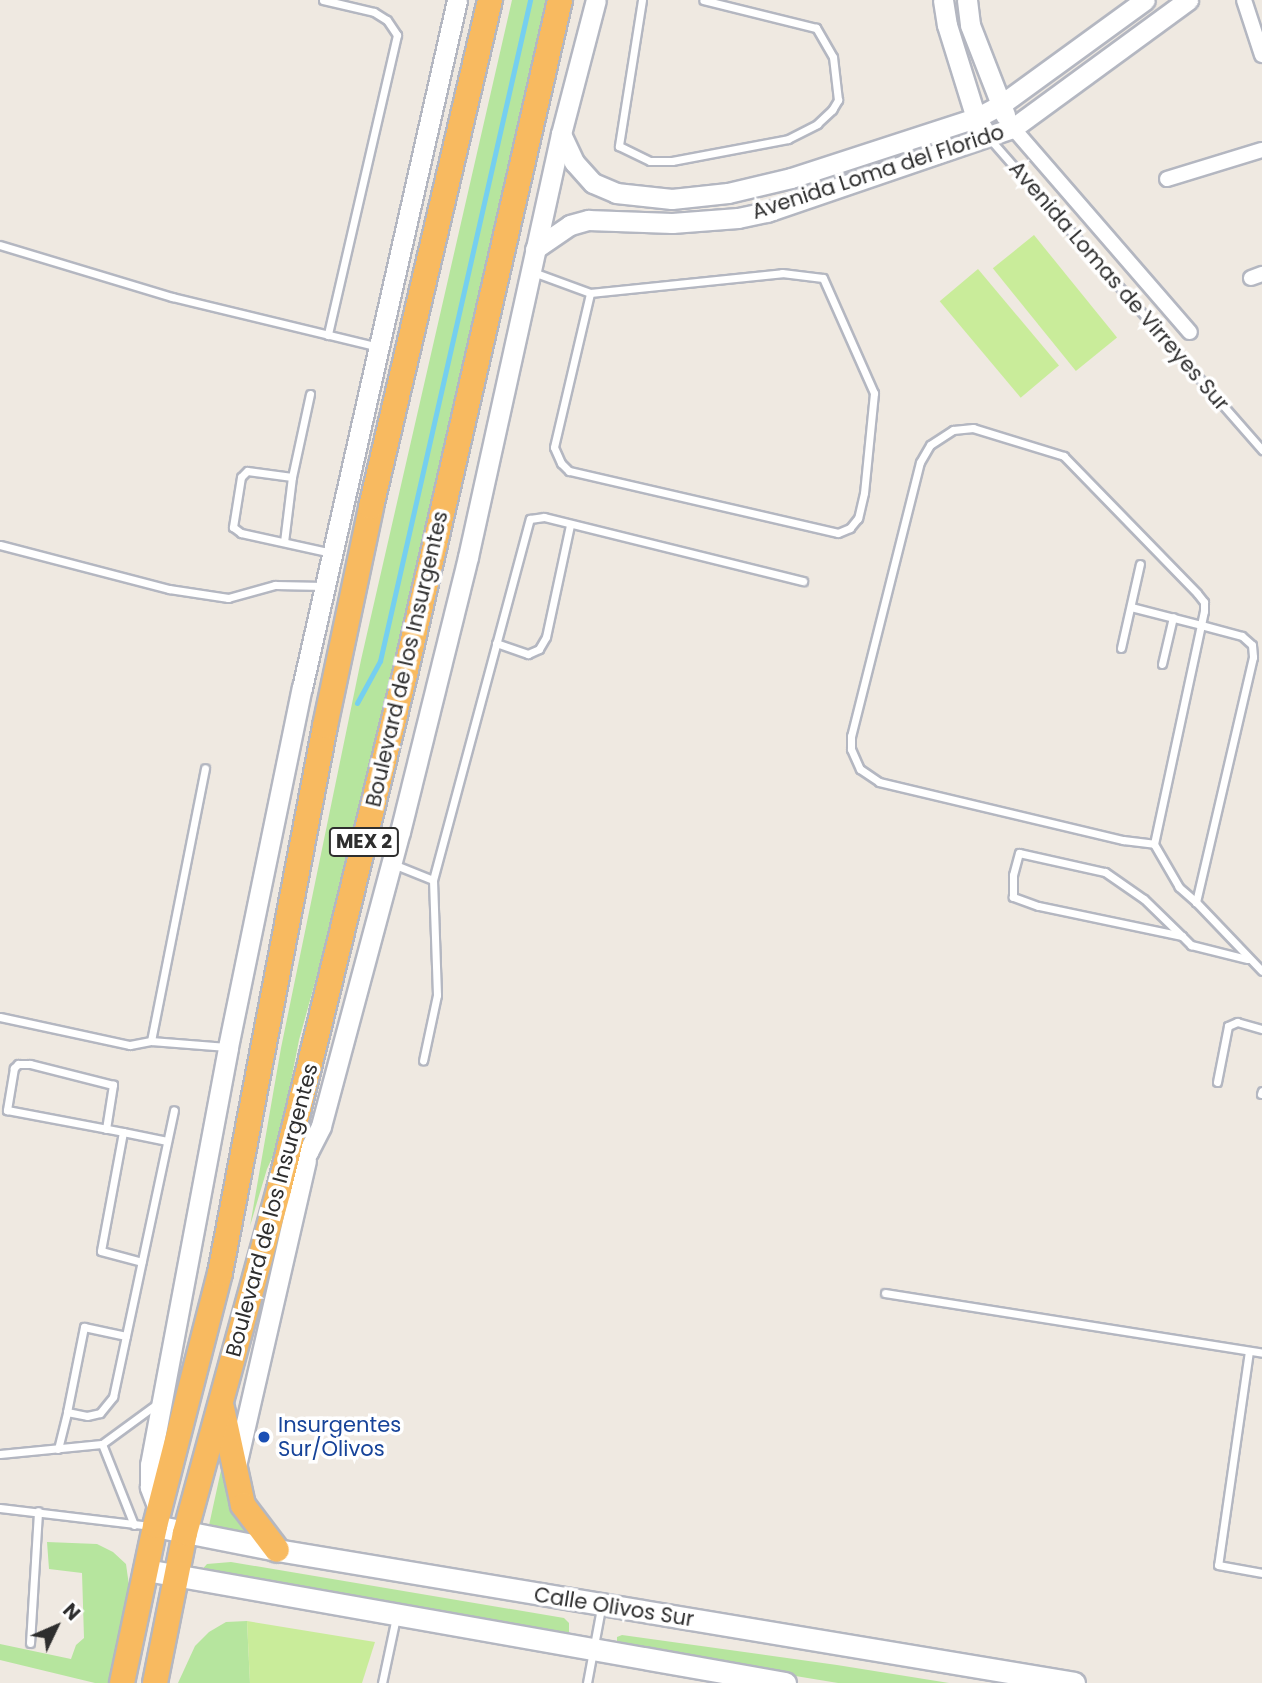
<!DOCTYPE html>
<html>
<head>
<meta charset="utf-8">
<style>
	body { margin:0 }
	#map { position:relative; width:1262px; height:1683px; overflow:hidden; background:#efe9e1; font-family:Poppins,sans-serif }
	div>[style] { position:absolute }
	.green>* { inset:0; background:#b6e59e }
	.pitch>* { inset:0; background:#c9ec9a; transform-origin:0 0 }
	.stream>* { height:5px; margin:-2.5px; padding:0 2.5px; transform-origin:2.5px; border-radius:2.5px; background:#75cff0 }
	.roads { filter:drop-shadow(2px 0 #b4b7c1) drop-shadow(-2px 0 #b4b7c1) drop-shadow(0 2px #b4b7c1) drop-shadow(0 -2px #b4b7c1) }
	.service>* { height:7px; margin:-3.5px; padding:0 3.5px; transform-origin:3.5px; border-radius:3.5px; background:#fff }
	.minor>* { height:14px; margin:-7px; padding:0 7px; transform-origin:7px; border-radius:7px; background:#fff }
	.tertiary>* { height:19px; margin:-9.5px; padding:0 9.5px; transform-origin:9.5px; border-radius:9.5px; background:#fff }
	.secondary>* { height:21px; margin:-10.5px; padding:0 10.5px; transform-origin:10.5px; border-radius:10.5px; background:#fff }
	.trunk>* { height:24px; margin:-12px; padding:0 12px; transform-origin:12px; border-radius:12px; background:#f8ba60 }
	.dots>* { width:19px; height:19px; translate:-50% -50%; box-sizing:border-box; border:4px solid #fff; border-radius:50% }
	span { translate:-50% -50%; white-space:nowrap; text-align:center; line-height:1.15; -webkit-text-stroke:7px #fff; paint-order:stroke }
	.shield-label span { padding:2px 5px; background:#fff; border:2px solid; border-radius:5px; -webkit-text-stroke-width:0 }
	.shield-label { font-size:19px; color:#2e2e2e; font-weight:700 }
	.street-label { font-size:21px; color:#2e2e2e }
	.transit-label { font-size:21px; color:#164399 }
	.left { translate:0 -50%; text-align:left }
	.north { position:absolute; left:21px; top:1592px; width:70px; height:70px; -webkit-text-stroke:5px #fff; paint-order:stroke; rotate:46deg; font-size:19px; font-weight:700; line-height:28px; text-align:center; color:#2e2e2e }
	.north::after { content:''; display:block; margin:auto; width:24px; height:32px; background:#2e2e2e; clip-path:polygon(50% 0,100% 100%,50% 72%,0 100%) }
</style>
</head>
<body>
<div id="map">
	<div class="green">
		<div style="clip-path:polygon(512px 0,552px 0,463px 389px,331px 925px,299px 1040px,279px 1143px,267px 1169px,250px 1226px,281px 1048px,361px 660px)"></div>
		<div style="clip-path:polygon(223px 1461px,230px 1501px,240px 1522px,252px 1538px,208px 1530px)"></div>
		<div style="clip-path:polygon(47px 1542px,97px 1544px,113px 1552px,126px 1564px,132px 1607px,118px 1683px,95px 1683px,0 1660px,0 1644px,71px 1659px,76px 1645px,84px 1638px,82px 1573px,49px 1569px)"></div>
		<div style="clip-path:polygon(231px 1562px,564px 1618px,569px 1623px,569px 1635px,199px 1573px,207px 1564px)"></div>
		<div style="clip-path:polygon(247px 1621px,250px 1683px,178px 1683px,195px 1646px,209px 1632px,226px 1622px)"></div>
		<div style="clip-path:polygon(622px 1635px,837px 1665px,949px 1683px,838px 1683px,650px 1652px,617px 1643px,617px 1637px)"></div>
	</div>
	<div class="pitch">
		<div style="left:1034px;top:235px;width:132px;height:53px;rotate:51deg"></div>
		<div style="left:978px;top:269px;width:126px;height:50px;rotate:50deg"></div>
		<div style="clip-path:polygon(247px 1621px,375px 1642px,362px 1683px,250px 1683px)"></div>
	</div>
	<div class="stream">
		<div style="left:357px;top:703px;width:48px;rotate:-61.3deg"></div>
		<div style="left:380px;top:661px;width:678px;rotate:-77.21deg"></div>
	</div>
	<div class="roads">
		<div class="service">
			<div style="left:323px;top:0;width:52px;rotate:13.2deg"></div>
			<div style="left:374px;top:12px;width:15px;rotate:32deg"></div>
			<div style="left:387px;top:20px;width:18px;rotate:56deg"></div>
			<div style="left:397px;top:35px;width:308px;rotate:103deg"></div>
			<div style="left:642px;top:0;width:148px;rotate:99deg"></div>
			<div style="left:619px;top:146px;width:34px;rotate:26deg"></div>
			<div style="left:650px;top:161px;width:22px"></div>
			<div style="left:672px;top:161px;width:118px;rotate:-10.7deg"></div>
			<div style="left:788px;top:139px;width:33px;rotate:-27deg"></div>
			<div style="left:817px;top:124px;width:21px;rotate:-43deg"></div>
			<div style="left:832px;top:110px;width:12px;rotate:-59deg"></div>
			<div style="left:838px;top:100px;width:43px;rotate:-96.6deg"></div>
			<div style="left:833px;top:57px;width:34px;rotate:-120deg"></div>
			<div style="left:816px;top:28px;width:116px;rotate:-166.1deg"></div>
			<div style="left:989px;top:138px;width:415px;rotate:48.8deg"></div>
			<div style="left:0;top:245px;width:180px;rotate:16.8deg"></div>
			<div style="left:172px;top:297px;width:212px;rotate:13.6deg"></div>
			<div style="left:533px;top:272px;width:61px;rotate:20.2deg"></div>
			<div style="left:590px;top:293px;width:193px;rotate:-5.9deg"></div>
			<div style="left:782px;top:273px;width:41px;rotate:7deg"></div>
			<div style="left:823px;top:278px;width:126px;rotate:66.1deg"></div>
			<div style="left:874px;top:393px;width:100px;rotate:95.7deg"></div>
			<div style="left:864px;top:493px;width:26px;rotate:103deg"></div>
			<div style="left:858px;top:518px;width:13px;rotate:129deg"></div>
			<div style="left:850px;top:528px;width:13px;rotate:157deg"></div>
			<div style="left:838px;top:533px;width:276px;rotate:-167deg"></div>
			<div style="left:569px;top:471px;width:11px;rotate:-135deg"></div>
			<div style="left:561px;top:463px;width:17px;rotate:-114deg"></div>
			<div style="left:554px;top:447px;width:158px;rotate:-76.8deg"></div>
			<div style="left:310px;top:394px;width:85px;rotate:102.2deg"></div>
			<div style="left:292px;top:477px;width:45px;rotate:-172.4deg"></div>
			<div style="left:247px;top:471px;width:8px;rotate:135deg"></div>
			<div style="left:241px;top:477px;width:51px;rotate:99.1deg"></div>
			<div style="left:233px;top:527px;width:10px;rotate:37deg"></div>
			<div style="left:241px;top:533px;width:93px;rotate:12.4deg"></div>
			<div style="left:284px;top:542px;width:65px;rotate:-83deg"></div>
			<div style="left:0;top:545px;width:175px;rotate:14.6deg"></div>
			<div style="left:169px;top:589px;width:60px;rotate:8.7deg"></div>
			<div style="left:228px;top:598px;width:49px;rotate:-15.5deg"></div>
			<div style="left:275px;top:585px;width:49px;rotate:1.2deg"></div>
			<div style="left:1131px;top:607px;width:72px;rotate:14.4deg"></div>
			<div style="left:1201px;top:625px;width:14px;rotate:-78deg"></div>
			<div style="left:1204px;top:611px;width:9px;rotate:-90deg"></div>
			<div style="left:1204px;top:602px;width:11px;rotate:-128deg"></div>
			<div style="left:1197px;top:593px;width:191px;rotate:-134.2deg"></div>
			<div style="left:1064px;top:456px;width:95px;rotate:-162.9deg"></div>
			<div style="left:973px;top:428px;width:20px;rotate:174deg"></div>
			<div style="left:953px;top:430px;width:27px;rotate:147deg"></div>
			<div style="left:930px;top:445px;width:20px;rotate:120deg"></div>
			<div style="left:920px;top:462px;width:283px;rotate:104.1deg"></div>
			<div style="left:851px;top:736px;width:13px;rotate:90deg"></div>
			<div style="left:851px;top:749px;width:22px;rotate:66deg"></div>
			<div style="left:860px;top:769px;width:23px;rotate:34deg"></div>
			<div style="left:879px;top:782px;width:251px;rotate:13.4deg"></div>
			<div style="left:1123px;top:840px;width:31px;rotate:7deg"></div>
			<div style="left:1201px;top:625px;width:42px;rotate:15deg"></div>
			<div style="left:1242px;top:636px;width:13px;rotate:42deg"></div>
			<div style="left:1252px;top:645px;width:12px;rotate:85deg"></div>
			<div style="left:1253px;top:657px;width:252px;rotate:103.1deg"></div>
			<div style="left:1196px;top:902px;width:23px;rotate:-139deg"></div>
			<div style="left:1179px;top:887px;width:50px;rotate:-120.2deg"></div>
			<div style="left:1154px;top:844px;width:224px;rotate:-77.9deg"></div>
			<div style="left:496px;top:643px;width:34px;rotate:19deg"></div>
			<div style="left:528px;top:654px;width:12px;rotate:-24deg"></div>
			<div style="left:539px;top:649px;width:14px;rotate:-60deg"></div>
			<div style="left:546px;top:637px;width:115px;rotate:-77.9deg"></div>
			<div style="left:1121px;top:648px;width:86px;rotate:-77.3deg"></div>
			<div style="left:1162px;top:664px;width:48px;rotate:-76.8deg"></div>
			<div style="left:393px;top:864px;width:43px;rotate:21.8deg"></div>
			<div style="left:433px;top:880px;width:115px;rotate:88deg"></div>
			<div style="left:437px;top:995px;width:67px;rotate:102deg"></div>
			<div style="left:433px;top:880px;width:374px;rotate:-75deg"></div>
			<div style="left:530px;top:519px;width:14px;rotate:-8deg"></div>
			<div style="left:544px;top:517px;width:267px;rotate:13.9deg"></div>
			<div style="left:1196px;top:902px;width:95px;rotate:46.3deg"></div>
			<div style="left:1182px;top:936px;width:147px;rotate:-168.2deg"></div>
			<div style="left:1038px;top:906px;width:27px;rotate:-160deg"></div>
			<div style="left:1013px;top:897px;width:22px;rotate:-90deg"></div>
			<div style="left:1013px;top:875px;width:23px;rotate:-75deg"></div>
			<div style="left:1019px;top:853px;width:88px;rotate:12.5deg"></div>
			<div style="left:1105px;top:872px;width:47px;rotate:34.7deg"></div>
			<div style="left:1144px;top:899px;width:53px;rotate:44.2deg"></div>
			<div style="left:1182px;top:936px;width:13px;rotate:45deg"></div>
			<div style="left:1191px;top:945px;width:58px;rotate:14deg"></div>
			<div style="left:0;top:1017px;width:133px;rotate:12.2deg"></div>
			<div style="left:130px;top:1045px;width:21px;rotate:-11deg"></div>
			<div style="left:151px;top:1041px;width:76px;rotate:4.5deg"></div>
			<div style="left:151px;top:1041px;width:278px;rotate:-78.8deg"></div>
			<div style="left:1217px;top:1082px;width:57px;rotate:-78.9deg"></div>
			<div style="left:1228px;top:1026px;width:10px;rotate:-24deg"></div>
			<div style="left:1237px;top:1022px;width:26px;rotate:16deg"></div>
			<div style="left:1261px;top:1094px;width:3px;rotate:-72deg"></div>
			<div style="left:106px;top:1129px;width:45px;rotate:-81deg"></div>
			<div style="left:113px;top:1085px;width:86px;rotate:-165.8deg"></div>
			<div style="left:30px;top:1064px;width:12px;rotate:180deg"></div>
			<div style="left:18px;top:1064px;width:6px;rotate:135deg"></div>
			<div style="left:14px;top:1068px;width:43px;rotate:99.5deg"></div>
			<div style="left:7px;top:1110px;width:118px;rotate:10.7deg"></div>
			<div style="left:123px;top:1132px;width:121px;rotate:100.5deg"></div>
			<div style="left:101px;top:1251px;width:42px;rotate:15deg"></div>
			<div style="left:123px;top:1132px;width:45px;rotate:11.6deg"></div>
			<div style="left:885px;top:1293px;width:382px;rotate:9deg"></div>
			<div style="left:1249px;top:1351px;width:216px;rotate:98.2deg"></div>
			<div style="left:1218px;top:1565px;width:45px;rotate:10.3deg"></div>
			<div style="left:67px;top:1412px;width:87px;rotate:-78.7deg"></div>
			<div style="left:84px;top:1327px;width:43px;rotate:12.1deg"></div>
			<div style="left:102px;top:1444px;width:87px;rotate:68.4deg"></div>
			<div style="left:58px;top:1449px;width:38px;rotate:-76deg"></div>
			<div style="left:67px;top:1412px;width:20px;rotate:11deg"></div>
			<div style="left:87px;top:1416px;width:13px;rotate:-13deg"></div>
			<div style="left:100px;top:1413px;width:21px;rotate:-51deg"></div>
			<div style="left:113px;top:1397px;width:293px;rotate:-78deg"></div>
			<div style="left:0;top:1454px;width:102px;rotate:-5.6deg"></div>
			<div style="left:102px;top:1444px;width:69px;rotate:-36.2deg"></div>
			<div style="left:0;top:1508px;width:153px;rotate:6.8deg"></div>
			<div style="left:30px;top:1643px;width:132px;rotate:-86.5deg"></div>
			<div style="left:382px;top:1683px;width:67px;rotate:-78deg"></div>
			<div style="left:587px;top:1683px;width:76px;rotate:-79.4deg"></div>
		</div>
		<div class="minor">
			<div style="left:1244px;top:0;width:58px;rotate:71.9deg"></div>
			<div style="left:1013px;top:128px;width:270px;rotate:49.1deg"></div>
			<div style="left:1167px;top:179px;width:99px;rotate:-17deg"></div>
			<div style="left:1251px;top:278px;width:12px;rotate:-20deg"></div>
		</div>
		<div class="tertiary">
			<div style="left:943px;top:0;width:25px;rotate:81deg"></div>
			<div style="left:947px;top:25px;width:97px;rotate:72.7deg"></div>
			<div style="left:976px;top:118px;width:13px;rotate:58deg"></div>
			<div style="left:967px;top:0;width:25px;rotate:83deg"></div>
			<div style="left:970px;top:25px;width:97px;rotate:68.7deg"></div>
			<div style="left:561px;top:134px;width:31px;rotate:65deg"></div>
			<div style="left:574px;top:162px;width:28px;rotate:48deg"></div>
			<div style="left:593px;top:183px;width:25px;rotate:23deg"></div>
			<div style="left:616px;top:193px;width:56px;rotate:6.1deg"></div>
			<div style="left:672px;top:199px;width:56px;rotate:-6.1deg"></div>
			<div style="left:728px;top:193px;width:65px;rotate:-13.4deg"></div>
			<div style="left:791px;top:178px;width:194px;rotate:-18deg"></div>
			<div style="left:976px;top:118px;width:26px;rotate:-28deg"></div>
			<div style="left:999px;top:106px;width:180px;rotate:-36deg"></div>
			<div style="left:535px;top:249px;width:42px;rotate:-34.4deg"></div>
			<div style="left:570px;top:225px;width:19px;rotate:-16deg"></div>
			<div style="left:588px;top:220px;width:84px;rotate:2deg"></div>
			<div style="left:672px;top:223px;width:66px;rotate:-4.3deg"></div>
			<div style="left:738px;top:218px;width:30px;rotate:-12deg"></div>
			<div style="left:767px;top:212px;width:260px;rotate:-18.9deg"></div>
			<div style="left:1013px;top:128px;width:217px;rotate:-36.2deg"></div>
			<div style="left:282px;top:1186px;width:43px;rotate:-52.6deg"></div>
			<div style="left:308px;top:1152px;width:29px;rotate:-63deg"></div>
			<div style="left:321px;top:1126px;width:304px;rotate:-75deg"></div>
			<div style="left:400px;top:832px;width:283px;rotate:-76.1deg"></div>
			<div style="left:468px;top:557px;width:433px;rotate:-77.6deg"></div>
			<div style="left:561px;top:134px;width:138px;rotate:-75.4deg"></div>
			<div style="left:236px;top:1466px;width:313px;rotate:-77.1deg"></div>
			<div style="left:159px;top:1511px;width:26px;rotate:-111deg"></div>
			<div style="left:150px;top:1487px;width:22px;rotate:-90deg"></div>
			<div style="left:150px;top:1465px;width:425px;rotate:-79.4deg"></div>
			<div style="left:228px;top:1047px;width:367px;rotate:-78.4deg"></div>
			<div style="left:302px;top:688px;width:705px;rotate:-77.3deg"></div>
		</div>
		<div class="secondary">
			<div style="left:155px;top:1526px;width:124px;rotate:11.1deg"></div>
			<div style="left:277px;top:1550px;width:808px;rotate:9.47deg"></div>
			<div style="left:146px;top:1570px;width:649px;rotate:10.03deg"></div>
		</div>
		<div class="trunk">
			<div style="left:222px;top:1408px;width:99px;rotate:77.8deg"></div>
			<div style="left:243px;top:1505px;width:56px;rotate:52.9deg"></div>
			<div style="left:122px;top:1683px;width:160px;rotate:-78.1deg"></div>
			<div style="left:155px;top:1526px;width:261px;rotate:-75.6deg"></div>
			<div style="left:220px;top:1273px;width:557px;rotate:-79.13deg"></div>
			<div style="left:325px;top:726px;width:224px;rotate:-78.1deg"></div>
			<div style="left:371px;top:507px;width:521px;rotate:-76.79deg"></div>
			<div style="left:155px;top:1683px;width:153px;rotate:-78.7deg"></div>
			<div style="left:185px;top:1533px;width:356px;rotate:-74.7deg"></div>
			<div style="left:279px;top:1190px;width:539px;rotate:-76.27deg"></div>
			<div style="left:407px;top:666px;width:683px;rotate:-77.06deg"></div>
		</div>
	</div>
	<div class="dots">
		<div style="left:264px;top:1437px;background:#1a4fb4"></div>
	</div>
	<div class="shield-label">
		<span style="left:364px;top:842px">MEX 2</span>
	</div>
	<div class="street-label">
		<span style="left:878px;top:172px;rotate:-18deg">Avenida Loma del Florido</span>
		<span style="left:1119px;top:286px;rotate:49deg">Avenida Lomas de Virreyes Sur</span>
		<span style="left:407px;top:659px;rotate:-77deg">Boulevard de los Insurgentes</span>
		<span style="left:272px;top:1210px;rotate:-75deg">Boulevard de los Insurgentes</span>
		<span style="left:614px;top:1607px;rotate:9deg">Calle Olivos Sur</span>
	</div>
	<div class="transit-label">
		<span class="left" style="left:278px;top:1437px">Insurgentes<br>Sur/Olivos</span>
	</div>
	<div class="north">N</div>
</div>
</body>
</html>
